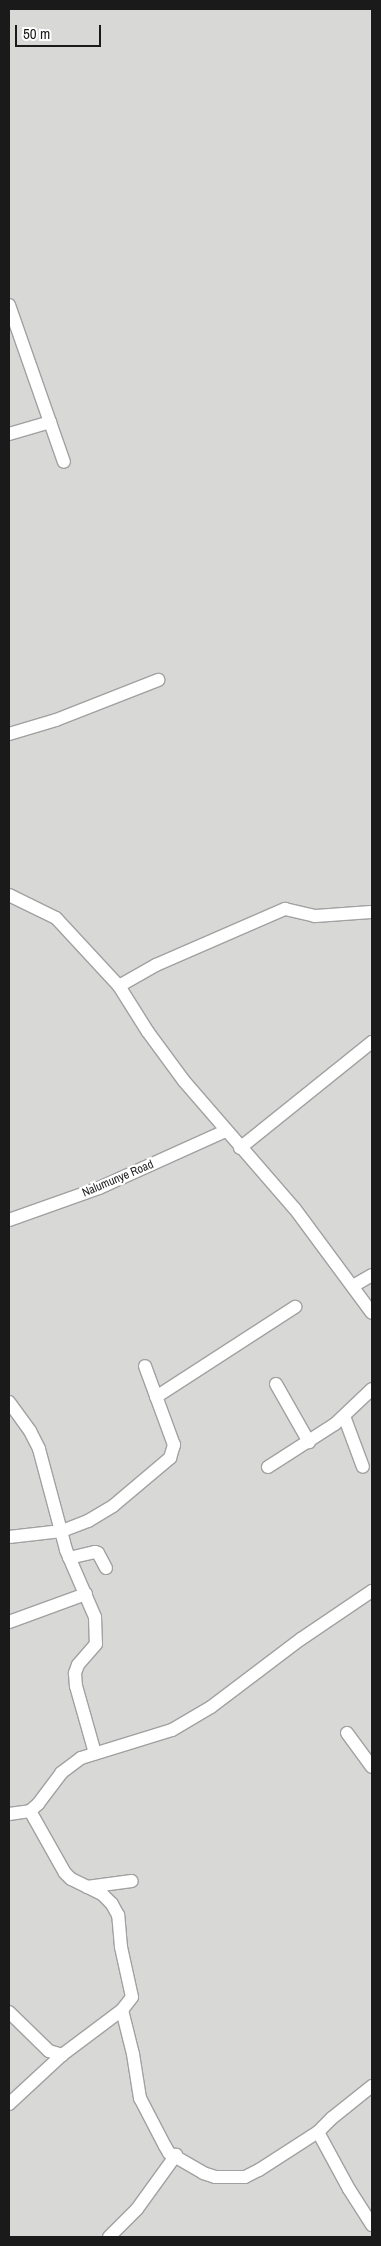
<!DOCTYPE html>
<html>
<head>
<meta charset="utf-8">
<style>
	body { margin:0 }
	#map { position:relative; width:381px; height:2246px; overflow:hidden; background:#ebeae1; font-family:"Archivo Narrow",sans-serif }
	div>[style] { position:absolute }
	.residential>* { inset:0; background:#d8d8d7; transform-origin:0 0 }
	.roads { filter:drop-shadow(1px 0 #a1a1a1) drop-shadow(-1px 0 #a1a1a1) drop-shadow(0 1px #a1a1a1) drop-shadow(0 -1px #a1a1a1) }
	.minor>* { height:12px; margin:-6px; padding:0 6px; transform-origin:6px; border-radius:6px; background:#fff }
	span { translate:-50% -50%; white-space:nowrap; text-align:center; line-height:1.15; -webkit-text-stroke:4.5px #fff; paint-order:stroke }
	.street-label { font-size:12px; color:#1a1a1a }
	.frame { position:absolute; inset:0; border:10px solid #1a1a1a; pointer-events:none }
	.scale { position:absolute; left:15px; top:25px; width:86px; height:22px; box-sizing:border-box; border:2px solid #1a1a1a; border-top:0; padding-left:6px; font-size:15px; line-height:18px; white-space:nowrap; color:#1a1a1a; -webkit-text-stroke:4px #fff; paint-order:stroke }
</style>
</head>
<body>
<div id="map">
	<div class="residential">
		<div style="left:9px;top:9px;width:363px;height:2228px"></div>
	</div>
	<div class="roads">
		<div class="minor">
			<div style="left:9px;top:305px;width:166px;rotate:70.7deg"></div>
			<div style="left:9px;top:434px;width:43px;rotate:-16.3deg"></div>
			<div style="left:9px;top:734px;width:49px;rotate:-16.6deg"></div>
			<div style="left:56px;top:720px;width:110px;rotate:-21.4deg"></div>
			<div style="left:9px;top:895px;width:52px;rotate:26.1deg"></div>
			<div style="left:56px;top:918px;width:93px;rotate:47.2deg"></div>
			<div style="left:119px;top:986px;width:54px;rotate:57.8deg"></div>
			<div style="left:148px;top:1032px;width:61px;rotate:53.7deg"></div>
			<div style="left:184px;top:1081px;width:169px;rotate:49.1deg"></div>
			<div style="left:295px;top:1209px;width:129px;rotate:53.5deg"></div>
			<div style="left:119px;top:986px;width:43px;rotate:-29.6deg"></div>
			<div style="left:156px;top:965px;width:141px;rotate:-23.5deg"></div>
			<div style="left:285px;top:909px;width:31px;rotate:13deg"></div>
			<div style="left:315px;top:916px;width:57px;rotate:-4deg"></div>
			<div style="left:240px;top:1148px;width:169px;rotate:-38.8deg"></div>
			<div style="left:9px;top:1220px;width:96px;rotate:-19.6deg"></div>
			<div style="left:99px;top:1188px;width:138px;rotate:-24.3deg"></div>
			<div style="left:353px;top:1286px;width:22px;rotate:-30deg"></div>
			<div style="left:276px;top:1384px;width:67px;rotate:60.4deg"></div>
			<div style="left:156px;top:1397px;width:166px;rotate:-32.9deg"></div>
			<div style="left:9px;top:1402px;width:36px;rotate:54deg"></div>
			<div style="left:30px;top:1431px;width:20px;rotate:63deg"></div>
			<div style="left:39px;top:1449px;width:105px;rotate:75deg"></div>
			<div style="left:66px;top:1550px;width:73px;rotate:66.6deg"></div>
			<div style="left:95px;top:1617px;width:27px;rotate:88deg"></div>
			<div style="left:96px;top:1644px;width:28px;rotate:131deg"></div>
			<div style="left:78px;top:1665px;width:9px;rotate:111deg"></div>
			<div style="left:75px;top:1673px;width:13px;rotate:86deg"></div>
			<div style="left:76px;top:1686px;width:70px;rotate:74.2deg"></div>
			<div style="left:344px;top:1416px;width:54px;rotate:69.6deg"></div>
			<div style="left:268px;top:1467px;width:80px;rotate:-32.7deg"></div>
			<div style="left:335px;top:1424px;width:51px;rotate:-43.4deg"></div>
			<div style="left:9px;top:1537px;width:53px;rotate:-6.5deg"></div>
			<div style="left:62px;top:1531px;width:28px;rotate:-21deg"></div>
			<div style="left:88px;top:1521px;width:29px;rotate:-31deg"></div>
			<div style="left:113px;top:1506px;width:75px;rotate:-40.1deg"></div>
			<div style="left:170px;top:1458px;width:14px;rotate:-73deg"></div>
			<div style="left:174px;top:1445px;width:84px;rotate:-110.2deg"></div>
			<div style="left:69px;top:1558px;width:27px;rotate:-13deg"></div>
			<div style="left:95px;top:1552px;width:3px;rotate:18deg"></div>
			<div style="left:98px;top:1553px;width:17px;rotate:62deg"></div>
			<div style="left:9px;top:1622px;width:82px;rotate:-20deg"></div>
			<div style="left:347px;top:1733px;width:42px;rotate:53.7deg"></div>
			<div style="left:9px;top:1814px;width:21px;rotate:-8deg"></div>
			<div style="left:30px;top:1811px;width:11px;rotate:-41deg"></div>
			<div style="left:38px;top:1804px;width:39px;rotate:-53deg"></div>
			<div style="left:61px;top:1773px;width:25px;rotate:-37deg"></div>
			<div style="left:81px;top:1758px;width:95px;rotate:-17.1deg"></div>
			<div style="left:172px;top:1730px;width:45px;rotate:-30.5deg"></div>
			<div style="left:211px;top:1707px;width:113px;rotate:-37.1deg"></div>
			<div style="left:301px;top:1639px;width:86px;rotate:-34.1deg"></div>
			<div style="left:87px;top:1887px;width:45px;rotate:-7.6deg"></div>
			<div style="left:122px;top:2010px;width:45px;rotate:76deg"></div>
			<div style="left:133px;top:2054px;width:45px;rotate:81deg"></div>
			<div style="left:140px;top:2098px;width:54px;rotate:62.5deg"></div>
			<div style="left:165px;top:2146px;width:8px;rotate:60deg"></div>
			<div style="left:169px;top:2153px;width:39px;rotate:30deg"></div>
			<div style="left:203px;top:2173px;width:13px;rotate:18deg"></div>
			<div style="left:215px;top:2177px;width:30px"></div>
			<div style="left:245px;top:2177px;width:16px;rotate:-27deg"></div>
			<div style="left:259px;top:2170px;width:70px;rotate:-32.8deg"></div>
			<div style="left:318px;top:2132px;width:20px;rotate:-45deg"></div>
			<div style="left:332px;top:2118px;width:51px;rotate:-38.7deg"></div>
			<div style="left:9px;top:2012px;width:56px;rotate:44.3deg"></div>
			<div style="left:49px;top:2051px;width:14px;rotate:17deg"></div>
			<div style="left:9px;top:2104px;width:72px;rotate:-42.8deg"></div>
			<div style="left:62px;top:2055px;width:75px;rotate:-36.9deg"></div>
			<div style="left:122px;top:2010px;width:16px;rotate:-52deg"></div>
			<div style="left:132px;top:1997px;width:51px;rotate:-102.4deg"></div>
			<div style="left:121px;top:1947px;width:32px;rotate:-95deg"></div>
			<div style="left:118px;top:1915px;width:13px;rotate:-119deg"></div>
			<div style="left:112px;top:1904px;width:14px;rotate:-135deg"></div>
			<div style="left:102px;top:1894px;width:34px;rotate:-154deg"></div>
			<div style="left:71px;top:1879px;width:8px;rotate:-135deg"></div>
			<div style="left:65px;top:1873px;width:71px;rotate:-119.4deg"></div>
			<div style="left:318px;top:2132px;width:65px;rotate:61.5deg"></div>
			<div style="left:349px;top:2189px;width:43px;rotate:57.4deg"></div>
			<div style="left:109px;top:2237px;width:40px;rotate:-45deg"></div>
			<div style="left:137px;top:2209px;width:67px;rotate:-54.2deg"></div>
		</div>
	</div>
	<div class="street-label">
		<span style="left:118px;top:1179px;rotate:-23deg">Nalumunye Road</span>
	</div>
	<div class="frame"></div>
	<div class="scale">50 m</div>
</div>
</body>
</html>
